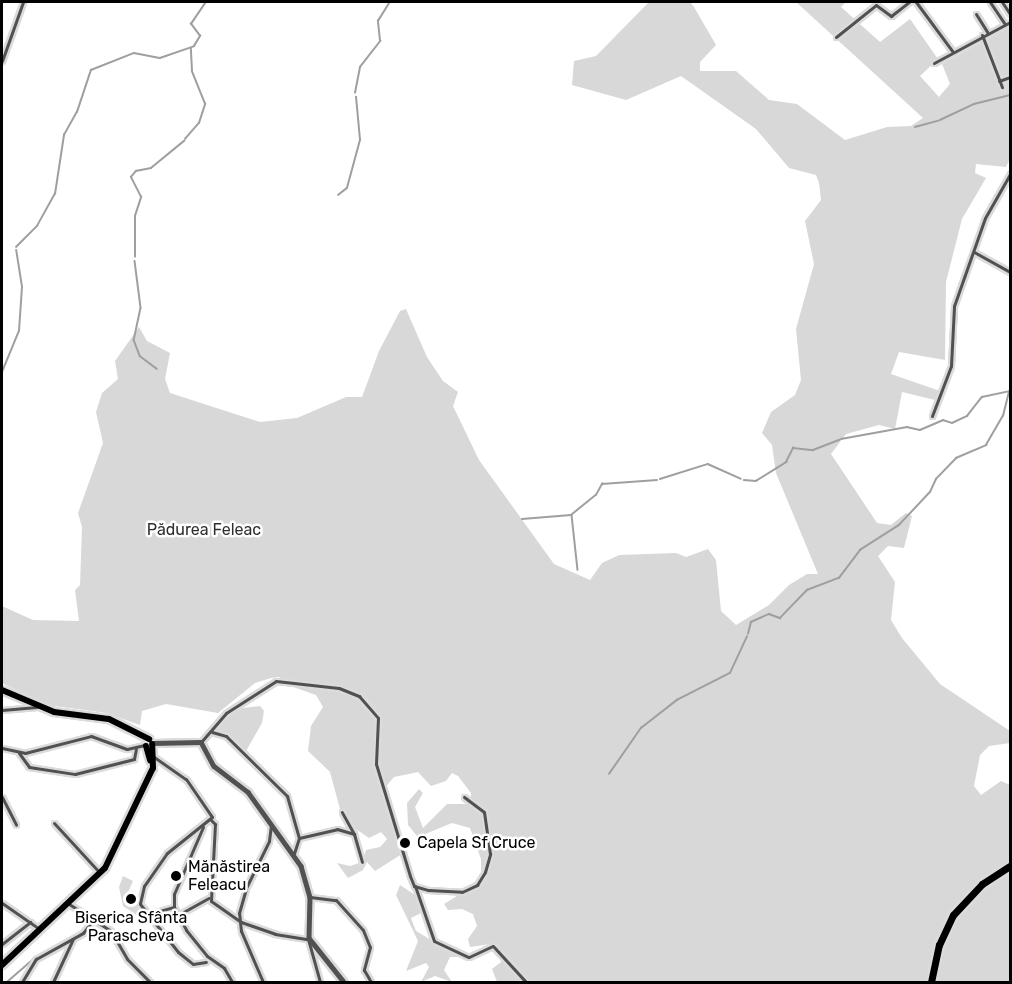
<!DOCTYPE html>
<html>
<head>
<meta charset="utf-8">
<style>
	body { margin:0 }
	#map { position:relative; width:1012px; height:984px; overflow:hidden; background:#fff; font-family:Rubik,sans-serif }
	div>[style] { position:absolute }
	.green>* { inset:0; background:#d8d8d8 }
	.stream>* { height:1.5px; margin:-0.75px; padding:0 0.75px; transform-origin:0.75px; border-radius:0.75px; background:#9f9f9f }
	.roads { filter:drop-shadow(2px 0 #dbdbdb) drop-shadow(-2px 0 #dbdbdb) drop-shadow(0 2px #dbdbdb) drop-shadow(0 -2px #dbdbdb) }
	.minor>* { height:3px; margin:-1.5px; padding:0 1.5px; transform-origin:1.5px; border-radius:1.5px; background:#515151 }
	.tertiary>* { height:4.5px; margin:-2.25px; padding:0 2.25px; transform-origin:2.25px; border-radius:2.25px; background:#515151 }
	.primary>* { height:6px; margin:-3px; padding:0 3px; transform-origin:3px; border-radius:3px; background:#000 }
	.trunk>* { height:7px; margin:-3.5px; padding:0 3.5px; transform-origin:3.5px; border-radius:3.5px; background:#000 }
	.dots>* { width:16px; height:16px; translate:-50% -50%; box-sizing:border-box; border:3px solid #fff; border-radius:50% }
	span { translate:-50% -50%; white-space:nowrap; text-align:center; line-height:1.15; -webkit-text-stroke:5px #fff; paint-order:stroke }
	.park-label { font-size:16px; color:#2f2f2f }
	.poi-label { font-size:16px; color:#000 }
	.left { translate:0 -50%; text-align:left }
	.frame { position:absolute; inset:0; border:3px solid #000; pointer-events:none }
</style>
</head>
<body>
<div id="map">
	<div class="green">
		<div style="clip-path:polygon(649px 2px,690px 2px,694px 7px,716px 45px,700px 62px,700px 71px,736px 71px,769px 100px,797px 104px,845px 140px,887px 127px,911px 126px,923px 118px,796px 2px,846px 2px,841px 7px,880px 42px,910px 19px,938px 59px,920px 76px,939px 97px,950px 84px,942px 64px,1010px 27px,1010px 159px,1006px 167px,976px 164px,975px 173px,986px 178px,962px 219px,946px 282px,945px 360px,899px 352px,891px 374px,940px 391px,935px 400px,902px 392px,895px 429px,879px 425px,846px 434px,831px 454px,877px 523px,891px 525px,906px 513px,912px 516px,904px 548px,888px 546px,878px 556px,895px 582px,891px 620px,902px 638px,940px 684px,1010px 731px,1010px 743px,989px 746px,980px 755px,974px 786px,981px 795px,1001px 781px,1010px 785px,1010px 982px,497px 982px,492px 969px,505px 959px,500px 950px,491px 944px,470px 947px,468px 939px,477px 926px,473px 914px,462px 909px,448px 910px,444px 904px,481px 881px,481px 859px,470px 828px,452px 823px,418px 837px,408px 825px,407px 803px,419px 789px,423px 793px,415px 807px,423px 828px,447px 804px,471px 804px,471px 793px,458px 776px,452px 773px,446px 781px,431px 786px,418px 772px,394px 777px,383px 790px,397px 820px,402px 854px,375px 871px,367px 862px,363px 870px,348px 878px,337px 863px,350px 866px,362px 862px,366px 850px,380px 847px,387px 839px,381px 832px,369px 838px,343px 820px,330px 772px,308px 751px,311px 726px,323px 707px,316px 695px,282px 683px,280px 677px,271px 678px,255px 683px,218px 713px,166px 704px,142px 711px,140px 725px,106px 713px,47px 705px,2px 683px,2px 606px,33px 620px,79px 621px,75px 590px,80px 585px,82px 527px,78px 513px,103px 443px,96px 412px,102px 393px,118px 379px,115px 361px,139px 327px,147px 341px,170px 353px,165px 379px,170px 393px,260px 422px,297px 418px,346px 397px,362px 397px,379px 351px,400px 311px,406px 309px,427px 357px,443px 381px,458px 392px,453px 406px,479px 460px,554px 564px,590px 580px,602px 563px,619px 555px,676px 553px,686px 557px,708px 549px,716px 560px,721px 611px,736px 625px,769px 605px,789px 585px,807px 574px,818px 574px,776px 473px,772px 445px,762px 433px,771px 412px,795px 395px,801px 380px,796px 329px,814px 264px,805px 221px,821px 200px,819px 183px,816px 175px,789px 168px,756px 129px,681px 76px,626px 100px,572px 85px,574px 61px,596px 56px)"></div>
		<div style="clip-path:polygon(243px 708px,260px 706px,264px 711px,262px 723px,246px 751px,217px 729px,225px 716px)"></div>
		<div style="clip-path:polygon(123px 876px,133px 881px,125px 899px,140px 905px,138px 916px,123px 906px,119px 887px)"></div>
		<div style="clip-path:polygon(400px 885px,418px 897px,423px 912px,411px 918px,416px 931px,460px 957px,450px 957px,444px 970px,452px 982px,435px 976px,421px 982px,429px 967px,426px 963px,406px 971px,418px 941px,396px 895px)"></div>
	</div>
	<div class="stream">
		<div style="left:355px;top:93px;width:26px;rotate:-79deg"></div>
		<div style="left:360px;top:67px;width:33px;rotate:-52deg"></div>
		<div style="left:380px;top:41px;width:20px;rotate:-96deg"></div>
		<div style="left:378px;top:21px;width:22px;rotate:-58deg"></div>
		<div style="left:940px;top:120px;width:38px;rotate:-25deg"></div>
		<div style="left:974px;top:104px;width:37px;rotate:-14deg"></div>
		<div style="left:915px;top:127px;width:24px;rotate:-15deg"></div>
		<div style="left:185px;top:139px;width:21px;rotate:-49deg"></div>
		<div style="left:199px;top:123px;width:20px;rotate:-72deg"></div>
		<div style="left:205px;top:104px;width:35px;rotate:-112deg"></div>
		<div style="left:192px;top:71px;width:22px;rotate:-93deg"></div>
		<div style="left:338px;top:195px;width:11px;rotate:-38deg"></div>
		<div style="left:347px;top:188px;width:50px;rotate:-74.8deg"></div>
		<div style="left:360px;top:140px;width:43px;rotate:-95.3deg"></div>
		<div style="left:16px;top:247px;width:30px;rotate:-45deg"></div>
		<div style="left:37px;top:226px;width:37px;rotate:-61deg"></div>
		<div style="left:55px;top:194px;width:60px;rotate:-81.3deg"></div>
		<div style="left:64px;top:135px;width:26px;rotate:-61deg"></div>
		<div style="left:77px;top:112px;width:44px;rotate:-71.6deg"></div>
		<div style="left:91px;top:70px;width:46px;rotate:-21.6deg"></div>
		<div style="left:134px;top:53px;width:26px;rotate:11deg"></div>
		<div style="left:160px;top:58px;width:36px;rotate:-19deg"></div>
		<div style="left:194px;top:46px;width:12px;rotate:-59deg"></div>
		<div style="left:200px;top:36px;width:15px;rotate:-127deg"></div>
		<div style="left:191px;top:24px;width:27px;rotate:-56deg"></div>
		<div style="left:135px;top:257px;width:41px;rotate:-90deg"></div>
		<div style="left:135px;top:216px;width:20px;rotate:-72deg"></div>
		<div style="left:141px;top:197px;width:22px;rotate:-117deg"></div>
		<div style="left:131px;top:177px;width:8px;rotate:-50deg"></div>
		<div style="left:136px;top:171px;width:15px;rotate:-11deg"></div>
		<div style="left:151px;top:168px;width:43px;rotate:-39.3deg"></div>
		<div style="left:135px;top:261px;width:47px;rotate:82.7deg"></div>
		<div style="left:141px;top:308px;width:33px;rotate:102deg"></div>
		<div style="left:134px;top:340px;width:17px;rotate:69deg"></div>
		<div style="left:140px;top:356px;width:21px;rotate:37deg"></div>
		<div style="left:2px;top:372px;width:44px;rotate:-67.5deg"></div>
		<div style="left:19px;top:331px;width:44px;rotate:-86.1deg"></div>
		<div style="left:22px;top:287px;width:37px;rotate:-99deg"></div>
		<div style="left:841px;top:439px;width:67px;rotate:-10.3deg"></div>
		<div style="left:907px;top:427px;width:13px;rotate:13deg"></div>
		<div style="left:920px;top:430px;width:25px;rotate:-23deg"></div>
		<div style="left:943px;top:420px;width:9px;rotate:18deg"></div>
		<div style="left:952px;top:423px;width:17px;rotate:-25deg"></div>
		<div style="left:967px;top:416px;width:24px;rotate:-52deg"></div>
		<div style="left:982px;top:397px;width:29px;rotate:-12deg"></div>
		<div style="left:660px;top:479px;width:50px;rotate:-17.4deg"></div>
		<div style="left:708px;top:464px;width:36px;rotate:24deg"></div>
		<div style="left:744px;top:480px;width:12px;rotate:5deg"></div>
		<div style="left:756px;top:481px;width:36px;rotate:-32deg"></div>
		<div style="left:786px;top:462px;width:16px;rotate:-63deg"></div>
		<div style="left:793px;top:448px;width:20px;rotate:6deg"></div>
		<div style="left:813px;top:450px;width:28px;rotate:-21deg"></div>
		<div style="left:572px;top:515px;width:55px;rotate:83.8deg"></div>
		<div style="left:522px;top:519px;width:49px;rotate:-4.7deg"></div>
		<div style="left:571px;top:515px;width:32px;rotate:-39deg"></div>
		<div style="left:596px;top:495px;width:13px;rotate:-61deg"></div>
		<div style="left:602px;top:484px;width:55px;rotate:-4.2deg"></div>
		<div style="left:748px;top:634px;width:12px;rotate:-76deg"></div>
		<div style="left:751px;top:622px;width:20px;rotate:-24deg"></div>
		<div style="left:769px;top:614px;width:12px;rotate:20deg"></div>
		<div style="left:780px;top:618px;width:39px;rotate:-46deg"></div>
		<div style="left:807px;top:590px;width:34px;rotate:-21deg"></div>
		<div style="left:839px;top:578px;width:35px;rotate:-53deg"></div>
		<div style="left:860px;top:550px;width:46px;rotate:-32.7deg"></div>
		<div style="left:899px;top:525px;width:45px;rotate:-46.8deg"></div>
		<div style="left:930px;top:492px;width:14px;rotate:-65deg"></div>
		<div style="left:936px;top:479px;width:29px;rotate:-46deg"></div>
		<div style="left:956px;top:458px;width:33px;rotate:-23deg"></div>
		<div style="left:986px;top:445px;width:34px;rotate:-60deg"></div>
		<div style="left:1003px;top:416px;width:25px;rotate:-76deg"></div>
		<div style="left:609px;top:774px;width:56px;rotate:-55.2deg"></div>
		<div style="left:641px;top:728px;width:46px;rotate:-37.9deg"></div>
		<div style="left:677px;top:700px;width:59px;rotate:-27deg"></div>
		<div style="left:730px;top:673px;width:40px;rotate:-65deg"></div>
		<div style="left:7px;top:982px;width:38px;rotate:-41deg"></div>
	</div>
	<div class="roads">
		<div class="minor">
			<div style="left:916px;top:2px;width:62px;rotate:53.5deg"></div>
			<div style="left:990px;top:2px;width:27px;rotate:56deg"></div>
			<div style="left:1002px;top:2px;width:14px;rotate:56deg"></div>
			<div style="left:976px;top:14px;width:22px;rotate:58deg"></div>
			<div style="left:982px;top:35px;width:56px;rotate:69deg"></div>
			<div style="left:836px;top:37px;width:51px;rotate:-38.7deg"></div>
			<div style="left:876px;top:5px;width:19px;rotate:36deg"></div>
			<div style="left:891px;top:16px;width:23px;rotate:-38deg"></div>
			<div style="left:2px;top:61px;width:63px;rotate:-70.4deg"></div>
			<div style="left:934px;top:63px;width:86px;rotate:-28.3deg"></div>
			<div style="left:999px;top:81px;width:12px;rotate:-20deg"></div>
			<div style="left:974px;top:252px;width:41px;rotate:29.1deg"></div>
			<div style="left:932px;top:416px;width:53px;rotate:-69.2deg"></div>
			<div style="left:951px;top:366px;width:60px;rotate:-87.1deg"></div>
			<div style="left:954px;top:306px;width:93px;rotate:-70.6deg"></div>
			<div style="left:985px;top:218px;width:51px;rotate:-60.4deg"></div>
			<div style="left:2px;top:710px;width:35px;rotate:-5deg"></div>
			<div style="left:212px;top:732px;width:15px;rotate:16deg"></div>
			<div style="left:226px;top:736px;width:86px;rotate:44.5deg"></div>
			<div style="left:287px;top:796px;width:44px;rotate:74.1deg"></div>
			<div style="left:299px;top:838px;width:16px;rotate:108deg"></div>
			<div style="left:201px;top:742px;width:38px;rotate:-49deg"></div>
			<div style="left:226px;top:713px;width:59px;rotate:-32.6deg"></div>
			<div style="left:276px;top:681px;width:63px;rotate:6.3deg"></div>
			<div style="left:339px;top:688px;width:22px;rotate:22deg"></div>
			<div style="left:359px;top:696px;width:29px;rotate:49deg"></div>
			<div style="left:378px;top:718px;width:46px;rotate:92.5deg"></div>
			<div style="left:376px;top:764px;width:117px;rotate:73.1deg"></div>
			<div style="left:410px;top:876px;width:11px;rotate:68deg"></div>
			<div style="left:414px;top:886px;width:15px;rotate:16deg"></div>
			<div style="left:428px;top:890px;width:34px;rotate:3deg"></div>
			<div style="left:462px;top:892px;width:17px;rotate:-25deg"></div>
			<div style="left:477px;top:885px;width:15px;rotate:-58deg"></div>
			<div style="left:485px;top:872px;width:19px;rotate:-74deg"></div>
			<div style="left:490px;top:854px;width:42px;rotate:-98.1deg"></div>
			<div style="left:484px;top:812px;width:25px;rotate:-143deg"></div>
			<div style="left:2px;top:748px;width:24px;rotate:12deg"></div>
			<div style="left:25px;top:753px;width:68px;rotate:-14.4deg"></div>
			<div style="left:91px;top:736px;width:38px;rotate:20deg"></div>
			<div style="left:127px;top:749px;width:18px;rotate:-13deg"></div>
			<div style="left:19px;top:753px;width:17px;rotate:54deg"></div>
			<div style="left:29px;top:767px;width:47px;rotate:8.7deg"></div>
			<div style="left:75px;top:774px;width:61px;rotate:-14.3deg"></div>
			<div style="left:134px;top:759px;width:10px;rotate:-79deg"></div>
			<div style="left:154px;top:757px;width:39px;rotate:35deg"></div>
			<div style="left:186px;top:779px;width:46px;rotate:55.6deg"></div>
			<div style="left:212px;top:817px;width:58px;rotate:141.3deg"></div>
			<div style="left:167px;top:853px;width:40px;rotate:124.9deg"></div>
			<div style="left:144px;top:886px;width:18px;rotate:103deg"></div>
			<div style="left:140px;top:904px;width:61px;rotate:51.6deg"></div>
			<div style="left:178px;top:952px;width:19px;rotate:39deg"></div>
			<div style="left:193px;top:964px;width:13px;rotate:-9deg"></div>
			<div style="left:2px;top:797px;width:31px;rotate:63deg"></div>
			<div style="left:211px;top:820px;width:6px;rotate:45deg"></div>
			<div style="left:215px;top:824px;width:77px;rotate:93deg"></div>
			<div style="left:211px;top:901px;width:37px;rotate:35deg"></div>
			<div style="left:241px;top:922px;width:36px;rotate:19deg"></div>
			<div style="left:275px;top:934px;width:33px;rotate:9deg"></div>
			<div style="left:54px;top:823px;width:67px;rotate:47.4deg"></div>
			<div style="left:203px;top:827px;width:73px;rotate:113.4deg"></div>
			<div style="left:174px;top:894px;width:13px;rotate:90deg"></div>
			<div style="left:174px;top:907px;width:26px;rotate:62deg"></div>
			<div style="left:186px;top:930px;width:33px;rotate:51deg"></div>
			<div style="left:207px;top:956px;width:21px;rotate:35deg"></div>
			<div style="left:224px;top:968px;width:16px;rotate:60deg"></div>
			<div style="left:354px;top:834px;width:29px;rotate:74deg"></div>
			<div style="left:299px;top:838px;width:39px;rotate:-13deg"></div>
			<div style="left:337px;top:829px;width:18px;rotate:16deg"></div>
			<div style="left:354px;top:834px;width:25px;rotate:-119deg"></div>
			<div style="left:415px;top:886px;width:58px;rotate:70.9deg"></div>
			<div style="left:434px;top:941px;width:38px;rotate:25deg"></div>
			<div style="left:469px;top:957px;width:26px;rotate:-25deg"></div>
			<div style="left:493px;top:946px;width:49px;rotate:47.5deg"></div>
			<div style="left:310px;top:897px;width:26px;rotate:7deg"></div>
			<div style="left:336px;top:900px;width:40px;rotate:48deg"></div>
			<div style="left:363px;top:930px;width:18px;rotate:68deg"></div>
			<div style="left:370px;top:947px;width:24px;rotate:105deg"></div>
			<div style="left:364px;top:970px;width:14px;rotate:60deg"></div>
			<div style="left:2px;top:903px;width:44px;rotate:34.8deg"></div>
			<div style="left:69px;top:904px;width:50px;rotate:32.7deg"></div>
			<div style="left:111px;top:931px;width:32px;rotate:60deg"></div>
			<div style="left:127px;top:959px;width:33px;rotate:45deg"></div>
			<div style="left:149px;top:914px;width:26px;rotate:-16deg"></div>
			<div style="left:178px;top:915px;width:35px;rotate:-29deg"></div>
			<div style="left:308px;top:939px;width:45px;rotate:74.4deg"></div>
			<div style="left:2px;top:944px;width:36px;rotate:-38deg"></div>
			<div style="left:22px;top:982px;width:27px;rotate:-59deg"></div>
			<div style="left:36px;top:959px;width:54px;rotate:-29deg"></div>
			<div style="left:83px;top:933px;width:16px;rotate:-52deg"></div>
			<div style="left:53px;top:982px;width:47px;rotate:-65.1deg"></div>
			<div style="left:263px;top:982px;width:56px;rotate:-113.3deg"></div>
			<div style="left:241px;top:931px;width:18px;rotate:-96deg"></div>
			<div style="left:239px;top:913px;width:26px;rotate:-74deg"></div>
			<div style="left:246px;top:888px;width:52px;rotate:-63.9deg"></div>
			<div style="left:269px;top:841px;width:16px;rotate:-83deg"></div>
		</div>
		<div class="tertiary">
			<div style="left:152px;top:743px;width:49px;rotate:-1.2deg"></div>
			<div style="left:201px;top:742px;width:27px;rotate:62deg"></div>
			<div style="left:214px;top:766px;width:43px;rotate:37.4deg"></div>
			<div style="left:248px;top:792px;width:91px;rotate:54.4deg"></div>
			<div style="left:301px;top:866px;width:32px;rotate:74deg"></div>
			<div style="left:310px;top:897px;width:41px;rotate:91.4deg"></div>
			<div style="left:309px;top:938px;width:56px;rotate:51.5deg"></div>
		</div>
		<div class="primary">
			<div style="left:2px;top:690px;width:56px;rotate:22.9deg"></div>
			<div style="left:54px;top:712px;width:55px;rotate:7.3deg"></div>
			<div style="left:109px;top:719px;width:45px;rotate:26.6deg"></div>
			<div style="left:146px;top:746px;width:15px;rotate:74deg"></div>
			<div style="left:2px;top:965px;width:141px;rotate:-43.3deg"></div>
			<div style="left:105px;top:868px;width:111px;rotate:-64.4deg"></div>
			<div style="left:153px;top:768px;width:24px;rotate:-92deg"></div>
		</div>
		<div class="trunk">
			<div style="left:931px;top:982px;width:38px;rotate:-78deg"></div>
			<div style="left:939px;top:945px;width:33px;rotate:-65deg"></div>
			<div style="left:953px;top:915px;width:42px;rotate:-46.9deg"></div>
			<div style="left:982px;top:884px;width:33px;rotate:-33deg"></div>
		</div>
	</div>
	<div class="dots">
		<div style="left:405px;top:843px;background:#000"></div>
		<div style="left:176px;top:876px;background:#000"></div>
		<div style="left:131px;top:899px;background:#000"></div>
	</div>
	<div class="park-label">
		<span style="left:204px;top:530px">Pădurea Feleac</span>
	</div>
	<div class="poi-label">
		<span class="left" style="left:417px;top:843px">Capela Sf Cruce</span>
		<span class="left" style="left:188px;top:876px">Mănăstirea<br>Feleacu</span>
		<span style="left:131px;top:927px">Biserica Sfânta<br>Parascheva</span>
	</div>
	<div class="frame"></div>
</div>
</body>
</html>
